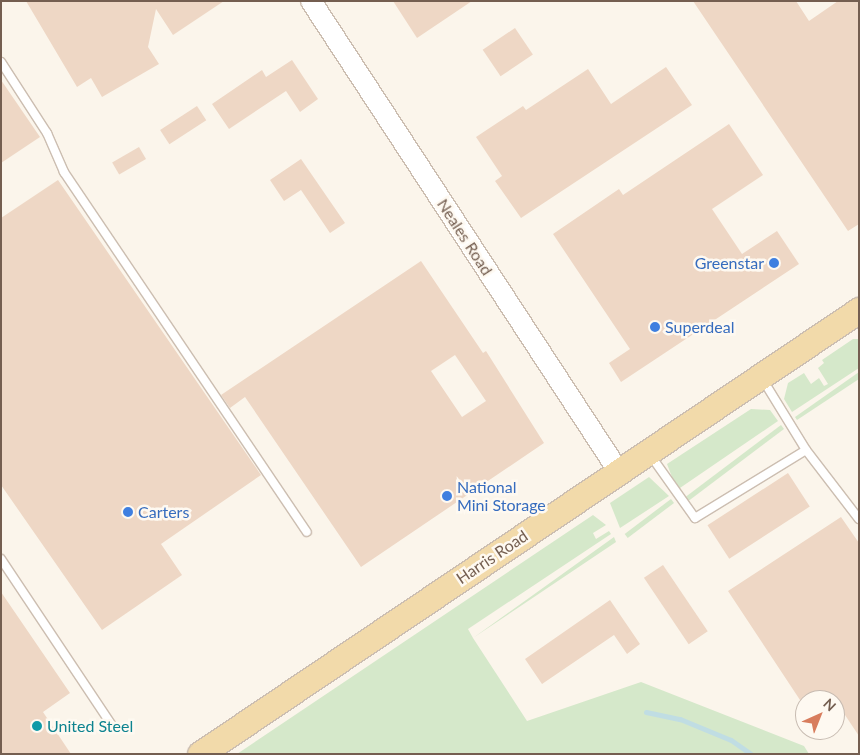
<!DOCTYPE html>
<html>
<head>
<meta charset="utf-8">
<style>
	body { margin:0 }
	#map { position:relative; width:860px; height:755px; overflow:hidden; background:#fbf5eb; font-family:Lato,sans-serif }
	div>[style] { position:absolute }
	.green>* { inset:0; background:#d5e8ca; transform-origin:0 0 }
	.stream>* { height:5px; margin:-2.5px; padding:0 2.5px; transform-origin:2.5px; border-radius:2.5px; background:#c0dde3 }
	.building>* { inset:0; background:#eed7c5; transform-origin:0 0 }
	.roads { filter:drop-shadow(1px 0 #ccbeb1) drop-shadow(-1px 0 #ccbeb1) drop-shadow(0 1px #ccbeb1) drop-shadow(0 -1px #ccbeb1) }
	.service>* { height:8px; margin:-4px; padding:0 4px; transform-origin:4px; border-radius:4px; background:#fff }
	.tertiary>* { height:20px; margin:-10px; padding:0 10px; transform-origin:10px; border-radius:10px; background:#fff }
	.primary>* { height:25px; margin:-12.5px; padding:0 12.5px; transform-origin:12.5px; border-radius:12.5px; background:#f2daaa }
	.dots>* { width:14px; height:14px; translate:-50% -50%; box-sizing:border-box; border:2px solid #fef9f1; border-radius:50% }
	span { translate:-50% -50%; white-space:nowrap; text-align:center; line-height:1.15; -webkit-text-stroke:5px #fef9f1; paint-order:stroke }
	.street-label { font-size:16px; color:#745e50 }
	.shop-label { font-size:16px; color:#366cbe }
	.right { translate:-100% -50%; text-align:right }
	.left { translate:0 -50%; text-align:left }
	.culture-label { font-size:16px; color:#0d838f }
	.frame { position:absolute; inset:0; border:2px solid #745e50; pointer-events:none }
	.north { position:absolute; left:795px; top:690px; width:50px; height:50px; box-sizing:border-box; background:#fef9f1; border:1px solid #c7bbb1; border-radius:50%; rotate:44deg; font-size:14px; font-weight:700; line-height:20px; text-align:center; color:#745e50 }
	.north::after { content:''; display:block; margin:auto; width:18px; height:22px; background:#d87d5d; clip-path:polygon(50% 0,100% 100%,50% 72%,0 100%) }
</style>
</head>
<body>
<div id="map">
	<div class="green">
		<div style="clip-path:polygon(853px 339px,859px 339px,859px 368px,792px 412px,784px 399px,788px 383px,804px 373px,811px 384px,819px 378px,824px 386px,828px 384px,818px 368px,824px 363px,822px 360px)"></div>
		<div style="clip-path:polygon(859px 372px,859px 379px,797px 420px,795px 417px)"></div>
		<div style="clip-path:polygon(751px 409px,770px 410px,778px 421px,677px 490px,667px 464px)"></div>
		<div style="left:781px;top:425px;width:5px;height:123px;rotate:53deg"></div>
		<div style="clip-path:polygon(649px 477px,669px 496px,620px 528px,610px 503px)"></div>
		<div style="left:671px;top:499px;width:5px;height:58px;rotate:53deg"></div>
		<div style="clip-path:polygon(593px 515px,606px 525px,593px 533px,596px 539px,609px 531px,611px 534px,468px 629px,473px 638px,614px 537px,616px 542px,473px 638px,527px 721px,641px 682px,804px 746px,809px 754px,237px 754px)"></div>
	</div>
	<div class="stream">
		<div style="left:646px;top:712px;width:35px;rotate:12deg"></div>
		<div style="left:680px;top:719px;width:55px;rotate:22.4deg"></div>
		<div style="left:731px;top:740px;width:24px;rotate:35deg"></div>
	</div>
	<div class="building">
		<div style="clip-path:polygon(26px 1px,224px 1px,173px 35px,156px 9px,148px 47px,159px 64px,102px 97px,91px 78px,77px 87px)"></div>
		<div style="clip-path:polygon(393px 1px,472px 1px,417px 38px)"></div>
		<div style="clip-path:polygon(693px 1px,796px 1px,809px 21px,838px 1px,859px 1px,859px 224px,848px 231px)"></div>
		<div style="left:515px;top:28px;width:32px;height:39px;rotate:56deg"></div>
		<div style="clip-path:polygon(292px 60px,318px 99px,300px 112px,286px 91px,229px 129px,212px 104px,262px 70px,266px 77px)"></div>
		<div style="clip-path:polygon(666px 67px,692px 105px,521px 218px,495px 181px,502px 176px,476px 137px,523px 106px,526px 110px,588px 69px,611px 104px)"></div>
		<div style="clip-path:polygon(1px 80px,40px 137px,1px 163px)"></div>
		<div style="left:197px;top:106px;width:17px;height:44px;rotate:57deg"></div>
		<div style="clip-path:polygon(729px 124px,763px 175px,712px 209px,742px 254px,777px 231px,799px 264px,621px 382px,609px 363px,630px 349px,553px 234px,619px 189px,623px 195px)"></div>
		<div style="left:139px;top:147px;width:14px;height:31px;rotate:60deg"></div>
		<div style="clip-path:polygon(301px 159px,345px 223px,330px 233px,301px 190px,284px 201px,270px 180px)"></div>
		<div style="clip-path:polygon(58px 180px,261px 475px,161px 544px,182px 575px,102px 630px,1px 485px,1px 218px)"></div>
		<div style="clip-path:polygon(evenodd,421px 261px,483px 353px,486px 351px,544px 443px,361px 567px,245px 397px,230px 408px,221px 395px,421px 261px,455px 355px,486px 401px,462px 417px,431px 371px,455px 355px)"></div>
		<div style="left:788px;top:473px;width:40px;height:96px;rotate:57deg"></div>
		<div style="clip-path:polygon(841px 517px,859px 543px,859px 736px,835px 700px,800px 700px,728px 591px)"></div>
		<div style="left:663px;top:565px;width:80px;height:23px;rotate:56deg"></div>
		<div style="clip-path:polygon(1px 592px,70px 693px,43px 712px,71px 754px,1px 754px)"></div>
		<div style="clip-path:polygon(610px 600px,640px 644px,627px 654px,614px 635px,542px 684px,525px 659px)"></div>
	</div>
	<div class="roads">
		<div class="service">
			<div style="left:1px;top:62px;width:85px;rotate:57.1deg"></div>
			<div style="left:47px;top:133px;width:43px;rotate:66.4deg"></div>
			<div style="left:64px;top:172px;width:434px;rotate:56deg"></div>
			<div style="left:763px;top:380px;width:82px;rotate:58.4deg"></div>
			<div style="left:806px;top:450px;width:87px;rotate:52.5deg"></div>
			<div style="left:651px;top:456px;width:76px;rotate:54.6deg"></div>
			<div style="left:695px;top:518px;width:130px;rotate:-31.5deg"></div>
			<div style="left:1px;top:559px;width:202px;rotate:56.3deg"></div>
		</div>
		<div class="tertiary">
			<div style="left:311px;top:1px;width:563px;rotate:56.82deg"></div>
		</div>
		<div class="primary">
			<div style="left:200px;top:754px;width:795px;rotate:-33.97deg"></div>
		</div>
	</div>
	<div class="dots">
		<div style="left:774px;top:263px;background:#3f7fe0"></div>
		<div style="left:655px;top:327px;background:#3f7fe0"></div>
		<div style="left:447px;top:496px;background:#3f7fe0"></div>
		<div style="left:128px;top:512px;background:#3f7fe0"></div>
		<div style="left:37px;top:726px;background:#0f9aa8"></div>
	</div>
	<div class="street-label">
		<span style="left:465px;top:237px;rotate:57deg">Neales Road</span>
		<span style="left:492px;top:557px;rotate:-34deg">Harris Road</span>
	</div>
	<div class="shop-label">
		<span class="right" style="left:764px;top:263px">Greenstar</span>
		<span class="left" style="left:665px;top:327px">Superdeal</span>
		<span class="left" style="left:457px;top:496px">National<br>Mini Storage</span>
		<span class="left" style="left:138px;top:512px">Carters</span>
	</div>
	<div class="culture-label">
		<span class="left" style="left:47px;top:726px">United Steel</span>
	</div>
	<div class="frame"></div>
	<div class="north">N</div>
</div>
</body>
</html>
